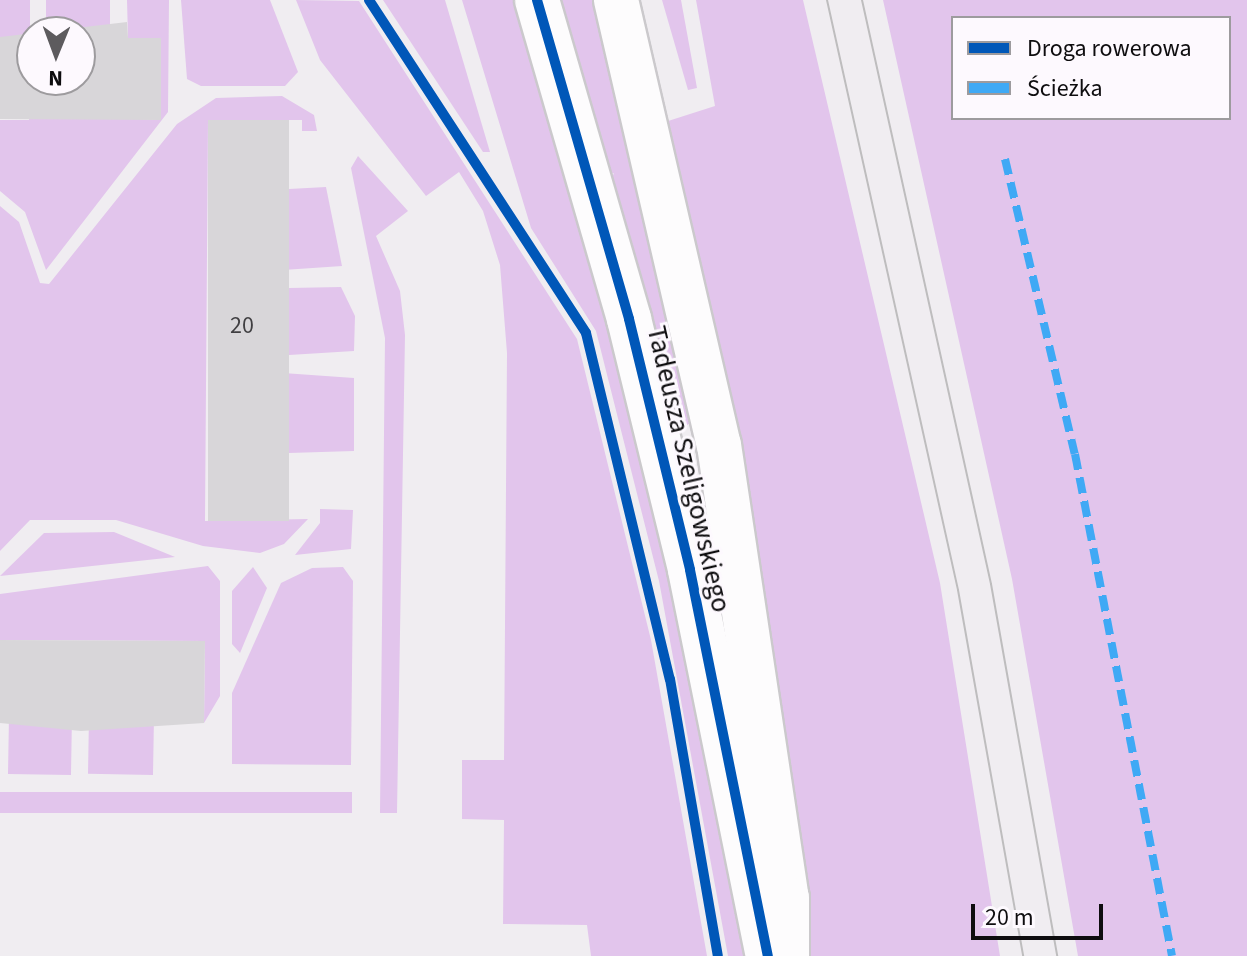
<!DOCTYPE html>
<html>
<head>
<meta charset="utf-8">
<style>
	body { margin:0 }
	#map { position:relative; width:1247px; height:956px; overflow:hidden; background:#f0edf1; font-family:"Source Sans 3",sans-serif }
	div>[style] { position:absolute }
	.green>* { inset:0; background:#e2c5ec; transform-origin:0 0 }
	.building>* { inset:0; background:#d8d6d9; transform-origin:0 0 }
	.roads { filter:drop-shadow(2px 0 #cbc9cc) drop-shadow(-2px 0 #cbc9cc) drop-shadow(0 2px #cbc9cc) drop-shadow(0 -2px #cbc9cc) }
	.tertiary>* { height:44px; margin:-22px; padding:0 22px; transform-origin:22px; border-radius:22px; background:#fdfcfd }
	.tram>* { height:2px; margin:-1px; padding:0 1px; transform-origin:1px; border-radius:1px; background:#bebdbe }
	.quiet>* { height:8px; margin-top:-4px; transform-origin:0; background:repeating-linear-gradient(90deg,#3fa9f5 0 16px,transparent 0 24px) }
	.cycleway>* { height:10px; margin:-5px; padding:0 5px; transform-origin:5px; border-radius:5px; background:#0057b8 }
	span { translate:-50% -50%; white-space:nowrap; text-align:center; line-height:1.15; -webkit-text-stroke:6px #fdf9fe; paint-order:stroke }
	.number-label { font-size:24px; color:#403f42 }
	.number-label span { -webkit-text-stroke-width:0 }
	.street-label { font-size:28px; color:#0e0d0f }
	.legend { position:absolute; left:951px; top:16px; width:280px; height:104px; box-sizing:border-box; background:#fdf9fe; border:2px solid #9d9b9e; margin:0; padding:10px 14px; list-style:none; font-size:24px; color:#0e0d0f }
	.legend li { display:flex; align-items:center; gap:16px; height:40px }
	.legend b { width:40px; border:2px solid #9d9b9e }
	.north { position:absolute; left:16px; top:16px; width:80px; height:80px; box-sizing:border-box; background:#fdf9fe; border:2px solid #9d9b9e; border-radius:50%; rotate:181deg; font-size:22px; font-weight:700; line-height:32px; text-align:center; color:#0e0d0f }
	.north::after { content:''; display:block; margin:auto; width:28px; height:36px; background:#5d5b5e; clip-path:polygon(50% 0,100% 100%,50% 72%,0 100%) }
	.scale { position:absolute; left:971px; top:904px; width:132px; height:36px; box-sizing:border-box; border:4px solid #0e0d0f; border-top:0; padding-left:10px; font-size:24px; line-height:28px; white-space:nowrap; color:#0e0d0f; -webkit-text-stroke:6px #fdf9fe; paint-order:stroke }
</style>
</head>
<body>
<div id="map">
	<div class="green">
		<div style="left:0;top:0;width:30px;height:37px"></div>
		<div style="clip-path:polygon(46px 0,110px 0,110px 38px,46px 32px)"></div>
		<div style="clip-path:polygon(127px 0,169px 0,168px 112px,46px 270px,25px 212px,0 191px,0 120px,29px 120px,29px 114px,161px 120px,161px 38px,128px 38px)"></div>
		<div style="clip-path:polygon(181px 0,270px 0,298px 72px,285px 86px,201px 86px,187px 79px)"></div>
		<div style="clip-path:polygon(296px 0,359px 1px,577px 339px,651px 640px,707px 956px,591px 956px,587px 925px,503px 924px,504px 820px,462px 819px,462px 760px,504px 760px,507px 353px,500px 265px,483px 211px,459px 172px,426px 196px,320px 60px)"></div>
		<div style="clip-path:polygon(383px 0,445px 0,490px 152px,483px 152px)"></div>
		<div style="clip-path:polygon(462px 0,519px 0,653px 476px,746px 956px,728px 956px,659px 581px,596px 331px,531px 228px)"></div>
		<div style="clip-path:polygon(556px 0,600px 0,694px 421px,687px 425px,677px 420px,610px 182px,614px 173px,608px 175px)"></div>
		<div style="clip-path:polygon(662px 0,681px 0,697px 88px,688px 90px)"></div>
		<div style="clip-path:polygon(696px 0,803px 0,940px 583px,1000px 956px,809px 956px,665px 122px,715px 106px)"></div>
		<div style="clip-path:polygon(evenodd,883px 0,1247px 0,1247px 956px,1078px 956px,1012px 579px,883px 0,953px 18px,1229px 18px,1229px 118px,953px 118px,953px 18px)"></div>
		<div style="clip-path:polygon(282px 96px,314px 115px,317px 131px,302px 131px,302px 120px,208px 120px,205px 521px,308px 519px,284px 544px,260px 553px,203px 546px,116px 520px,30px 520px,0 551px,0 206px,19px 222px,40px 283px,49px 284px,177px 124px,216px 98px)"></div>
		<div style="clip-path:polygon(358px 156px,408px 211px,376px 236px,400px 291px,405px 335px,397px 813px,380px 813px,385px 338px,351px 168px)"></div>
		<div style="clip-path:polygon(326px 187px,342px 266px,283px 270px,289px 189px)"></div>
		<div style="clip-path:polygon(341px 287px,355px 316px,354px 351px,289px 355px,289px 288px)"></div>
		<div style="clip-path:polygon(283px 373px,354px 378px,354px 451px,289px 453px)"></div>
		<div style="clip-path:polygon(320px 509px,353px 510px,351px 549px,295px 555px,320px 523px)"></div>
		<div style="clip-path:polygon(114px 532px,175px 557px,0 576px,44px 533px)"></div>
		<div style="clip-path:polygon(208px 566px,220px 581px,220px 696px,204px 723px,205px 641px,0 640px,0 594px)"></div>
		<div style="clip-path:polygon(253px 567px,267px 588px,240px 653px,232px 644px,232px 591px)"></div>
		<div style="clip-path:polygon(343px 567px,353px 581px,351px 765px,232px 764px,232px 693px,281px 583px,312px 568px)"></div>
		<div style="left:9px;top:716px;width:63px;height:58px;rotate:1deg"></div>
		<div style="left:154px;top:717px;width:58px;height:65px;rotate:91deg"></div>
		<div style="left:352px;top:792px;width:21px;height:352px;rotate:90deg"></div>
	</div>
	<div class="building">
		<div style="clip-path:polygon(evenodd,127px 22px,128px 38px,161px 38px,161px 120px,0 119px,0 37px,127px 22px,32px 32px,80px 32px,80px 80px,32px 80px,32px 32px)"></div>
		<div style="left:208px;top:120px;width:81px;height:401px"></div>
		<div style="clip-path:polygon(0 640px,205px 641px,204px 723px,81px 731px,0 723px)"></div>
	</div>
	<div class="roads">
		<div class="tertiary">
			<div style="left:537px;top:0;width:332px;rotate:73.9deg"></div>
			<div style="left:629px;top:319px;width:258px;rotate:76.3deg"></div>
			<div style="left:690px;top:570px;width:394px;rotate:78.6deg"></div>
			<div style="left:616px;top:0;width:457px;rotate:77deg"></div>
			<div style="left:719px;top:445px;width:458px;rotate:81.5deg"></div>
			<div style="left:787px;top:898px;width:58px;rotate:90deg"></div>
		</div>
	</div>
	<div class="tram">
		<div style="left:827px;top:0;width:604px;rotate:77.48deg"></div>
		<div style="left:958px;top:590px;width:372px;rotate:79.9deg"></div>
		<div style="left:862px;top:0;width:598px;rotate:77.54deg"></div>
		<div style="left:991px;top:584px;width:378px;rotate:79.9deg"></div>
	</div>
	<div class="quiet">
		<div style="left:1005px;top:159px;width:303px;rotate:76.7deg"></div>
		<div style="left:1075px;top:454px;width:511px;rotate:79.06deg"></div>
	</div>
	<div class="cycleway">
		<div style="left:369px;top:0;width:397px;rotate:56.9deg"></div>
		<div style="left:586px;top:333px;width:356px;rotate:76.4deg"></div>
		<div style="left:670px;top:679px;width:281px;rotate:80.2deg"></div>
		<div style="left:537px;top:0;width:332px;rotate:73.9deg"></div>
		<div style="left:629px;top:319px;width:258px;rotate:76.3deg"></div>
		<div style="left:690px;top:570px;width:394px;rotate:78.6deg"></div>
	</div>
	<div class="number-label">
		<span style="left:242px;top:326px">20</span>
	</div>
	<div class="street-label">
		<span style="left:689px;top:469px;rotate:77deg">Tadeusza Szeligowskiego</span>
	</div>
	<ul class="legend">
	<li><b style="height:10px;background:#0057b8"></b>Droga rowerowa</li>
	<li><b style="height:10px;background:#3fa9f5"></b>Ścieżka</li>
	</ul>
	<div class="north">N</div>
	<div class="scale">20 m</div>
</div>
</body>
</html>
